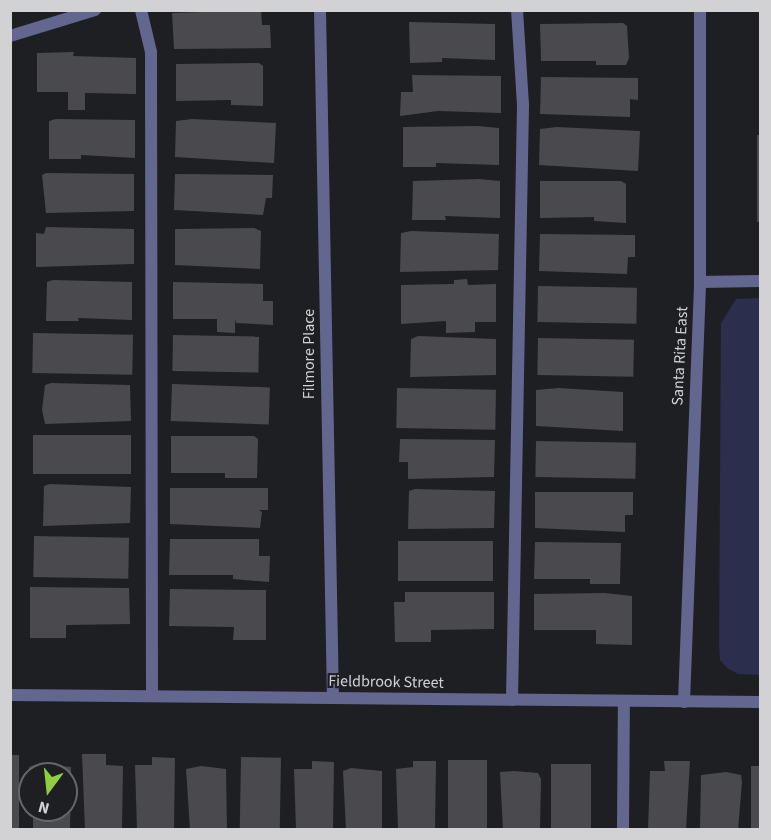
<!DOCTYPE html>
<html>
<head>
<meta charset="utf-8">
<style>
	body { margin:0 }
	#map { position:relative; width:771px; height:840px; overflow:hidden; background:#1e1f22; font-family:"Source Sans 3",sans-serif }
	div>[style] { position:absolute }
	.green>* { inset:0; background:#2c2e4e }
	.building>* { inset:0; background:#4a4a4e; transform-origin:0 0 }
	.service>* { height:12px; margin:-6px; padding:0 6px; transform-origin:6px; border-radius:6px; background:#63678f }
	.minor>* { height:12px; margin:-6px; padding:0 6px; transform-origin:6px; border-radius:6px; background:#63678f }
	span { translate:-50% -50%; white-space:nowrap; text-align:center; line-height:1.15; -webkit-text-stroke:4.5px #1e1f22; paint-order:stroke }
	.street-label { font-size:16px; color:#d2d2d4 }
	.frame { position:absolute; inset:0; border:12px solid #d2d2d4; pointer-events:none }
	.north { position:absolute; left:18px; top:762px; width:60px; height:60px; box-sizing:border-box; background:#1e1f22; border:2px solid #666769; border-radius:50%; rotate:195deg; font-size:16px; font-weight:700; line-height:24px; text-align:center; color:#d2d2d4 }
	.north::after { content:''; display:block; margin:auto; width:21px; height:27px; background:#90cd41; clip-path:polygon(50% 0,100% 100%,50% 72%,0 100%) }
</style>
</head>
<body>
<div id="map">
	<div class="green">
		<div style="clip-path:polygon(760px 298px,760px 675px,738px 674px,727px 668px,720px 660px,719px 644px,721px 323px,736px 299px)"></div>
	</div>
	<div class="building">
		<div style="clip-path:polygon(261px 10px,262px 25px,270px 25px,271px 48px,174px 49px,172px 13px)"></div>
		<div style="clip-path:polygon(409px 22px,495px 24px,495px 60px,442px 58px,442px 62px,410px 63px)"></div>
		<div style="clip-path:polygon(623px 23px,627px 26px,629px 58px,626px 65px,596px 65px,596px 61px,541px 61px,540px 24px)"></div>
		<div style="clip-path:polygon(74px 52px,73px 56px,136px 58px,136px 94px,85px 93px,85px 110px,68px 110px,68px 92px,37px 92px,37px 53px)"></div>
		<div style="clip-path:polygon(259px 63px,263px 66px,263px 106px,231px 105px,231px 100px,176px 101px,176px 64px)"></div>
		<div style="clip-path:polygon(412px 75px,501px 76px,501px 113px,438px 111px,400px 116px,401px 92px,413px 92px)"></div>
		<div style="clip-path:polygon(541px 77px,638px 78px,638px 100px,630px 99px,630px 117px,540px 114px)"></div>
		<div style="clip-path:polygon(56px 119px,135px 120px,135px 158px,81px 155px,81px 159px,49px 159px,49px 121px)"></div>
		<div style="clip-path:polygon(192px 119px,276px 123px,274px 163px,175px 157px,176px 121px)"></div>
		<div style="clip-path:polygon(478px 126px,499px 128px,499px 165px,436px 163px,436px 167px,403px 167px,403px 127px)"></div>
		<div style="clip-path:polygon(557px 127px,640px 131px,638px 171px,539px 165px,540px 129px)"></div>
		<div style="left:757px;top:135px;width:3px;height:87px"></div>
		<div style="clip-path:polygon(46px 173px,134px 174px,134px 211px,46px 213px,42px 175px)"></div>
		<div style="clip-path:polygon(175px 174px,273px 175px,272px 198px,266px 198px,263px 215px,174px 210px)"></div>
		<div style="clip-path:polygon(479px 179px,500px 181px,500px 218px,445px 216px,446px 220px,412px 220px,413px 181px)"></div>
		<div style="clip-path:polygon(540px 181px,621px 181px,626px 184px,626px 223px,594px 221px,594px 217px,540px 218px)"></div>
		<div style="clip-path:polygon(46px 227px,134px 229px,134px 264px,36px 267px,36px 233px,44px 234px)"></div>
		<div style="clip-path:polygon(254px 228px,261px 231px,260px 269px,175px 265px,175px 229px)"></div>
		<div style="clip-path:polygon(411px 231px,499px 234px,498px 270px,400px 272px,401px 233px)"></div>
		<div style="clip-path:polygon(540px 234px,635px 235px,635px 257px,628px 257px,627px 274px,539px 271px)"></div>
		<div style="clip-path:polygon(467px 279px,468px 285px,496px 284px,496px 322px,475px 322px,475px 332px,446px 333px,446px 321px,401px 324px,401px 285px,454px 284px,454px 280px)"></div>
		<div style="clip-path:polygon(53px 280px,132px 282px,132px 320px,78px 318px,79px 321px,46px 321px,47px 282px)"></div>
		<div style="clip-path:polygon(173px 282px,263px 284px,263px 301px,273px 301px,273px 325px,236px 323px,235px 319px,235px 333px,217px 332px,217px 319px,173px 319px)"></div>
		<div style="left:538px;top:286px;width:99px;height:36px;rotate:1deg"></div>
		<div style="left:33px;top:333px;width:100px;height:40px;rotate:1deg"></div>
		<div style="left:173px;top:335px;width:86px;height:36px;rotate:1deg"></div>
		<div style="clip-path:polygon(418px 336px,496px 339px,496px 375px,410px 377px,411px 339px)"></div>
		<div style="left:538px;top:338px;width:96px;height:37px;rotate:1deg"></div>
		<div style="clip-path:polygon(51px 383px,130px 385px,131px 421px,45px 424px,42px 410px,45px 385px)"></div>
		<div style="left:172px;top:384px;width:98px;height:37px;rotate:2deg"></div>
		<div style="left:397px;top:388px;width:99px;height:40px;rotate:1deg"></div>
		<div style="clip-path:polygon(559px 388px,623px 392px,623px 431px,536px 426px,536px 390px)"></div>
		<div style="left:33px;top:435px;width:98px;height:39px"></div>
		<div style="clip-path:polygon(171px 436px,254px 436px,258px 439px,257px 478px,225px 478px,225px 473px,171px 473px)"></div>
		<div style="clip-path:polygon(400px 439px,495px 440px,494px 477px,408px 479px,408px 462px,399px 462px)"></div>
		<div style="left:536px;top:441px;width:100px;height:36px;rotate:1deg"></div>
		<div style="clip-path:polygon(50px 484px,131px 487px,130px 523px,43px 526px,44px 486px)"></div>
		<div style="clip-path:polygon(170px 488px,268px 488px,268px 510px,259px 510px,262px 512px,260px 528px,170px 524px)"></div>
		<div style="clip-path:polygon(415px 489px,495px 491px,494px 528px,408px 529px,409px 491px)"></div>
		<div style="clip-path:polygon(535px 492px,633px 492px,633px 515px,625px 515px,625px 532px,535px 528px)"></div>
		<div style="left:34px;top:536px;width:95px;height:41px;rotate:1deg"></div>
		<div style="clip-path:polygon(170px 539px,259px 539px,259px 556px,270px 556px,269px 582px,233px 579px,233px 575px,169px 575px)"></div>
		<div style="left:398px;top:541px;width:95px;height:40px"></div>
		<div style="clip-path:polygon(535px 542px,621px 543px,620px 584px,590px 584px,590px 579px,534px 579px)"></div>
		<div style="clip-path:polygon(30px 587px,129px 588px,130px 624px,66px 625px,66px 638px,30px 638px)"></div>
		<div style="clip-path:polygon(170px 589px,266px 590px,266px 640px,233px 640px,234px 627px,169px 626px)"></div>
		<div style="clip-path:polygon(405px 592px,494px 592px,494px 629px,431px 630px,431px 642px,395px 642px,394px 602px,405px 602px)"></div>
		<div style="clip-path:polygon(605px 593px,632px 596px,632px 645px,596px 644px,596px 630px,534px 630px,534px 594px)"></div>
		<div style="clip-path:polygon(82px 754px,106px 754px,106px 765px,123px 766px,122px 830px,85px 830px)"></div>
		<div style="left:10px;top:755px;width:9px;height:75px"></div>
		<div style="clip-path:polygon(152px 757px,175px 758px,174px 830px,137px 830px,135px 765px,152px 765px)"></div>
		<div style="left:241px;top:757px;width:40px;height:73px;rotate:1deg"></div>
		<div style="left:448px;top:760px;width:39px;height:70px"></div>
		<div style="clip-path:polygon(312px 761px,334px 762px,333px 830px,296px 830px,294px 769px,312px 769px)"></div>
		<div style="clip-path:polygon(413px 761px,436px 761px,435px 830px,398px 830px,396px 769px,413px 767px)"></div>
		<div style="clip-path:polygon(664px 761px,690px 761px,686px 830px,648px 830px,650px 771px,665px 771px)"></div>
		<div style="clip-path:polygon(38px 764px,71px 767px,70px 830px,33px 830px,33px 810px,66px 810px,66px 774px,29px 774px,29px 767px)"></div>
		<div style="left:551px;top:764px;width:40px;height:66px"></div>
		<div style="clip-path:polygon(201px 766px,226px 769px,227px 830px,190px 830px,186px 769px)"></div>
		<div style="left:751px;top:766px;width:9px;height:64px"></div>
		<div style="clip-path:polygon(351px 768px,382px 771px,382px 830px,346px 830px,343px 771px)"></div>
		<div style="clip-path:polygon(514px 771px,538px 773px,541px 779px,540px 830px,503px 830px,500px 772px)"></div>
		<div style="clip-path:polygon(726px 772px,741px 775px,742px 782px,738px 830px,700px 830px,701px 775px)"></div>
	</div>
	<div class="service">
		<div style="left:141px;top:10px;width:43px;rotate:76.6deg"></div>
		<div style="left:151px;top:52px;width:644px;rotate:89.91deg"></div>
		<div style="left:10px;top:36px;width:89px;rotate:-17deg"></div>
		<div style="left:512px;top:700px;width:595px;rotate:-88.94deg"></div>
		<div style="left:523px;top:105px;width:95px;rotate:-93.6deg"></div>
	</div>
	<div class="minor">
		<div style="left:320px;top:10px;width:688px;rotate:88.92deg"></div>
		<div style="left:700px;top:282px;width:60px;rotate:-1deg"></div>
		<div style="left:10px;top:695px;width:750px;rotate:0.53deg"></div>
		<div style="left:684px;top:702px;width:420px;rotate:-87.8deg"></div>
		<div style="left:700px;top:282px;width:272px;rotate:-90deg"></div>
		<div style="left:623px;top:830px;width:128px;rotate:-89.6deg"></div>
	</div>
	<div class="street-label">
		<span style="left:309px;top:354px;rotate:-90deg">Filmore Place</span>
		<span style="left:680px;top:356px;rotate:-87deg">Santa Rita East</span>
		<span style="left:386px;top:682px;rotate:1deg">Fieldbrook Street</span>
	</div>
	<div class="frame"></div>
	<div class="north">N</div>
</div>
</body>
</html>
